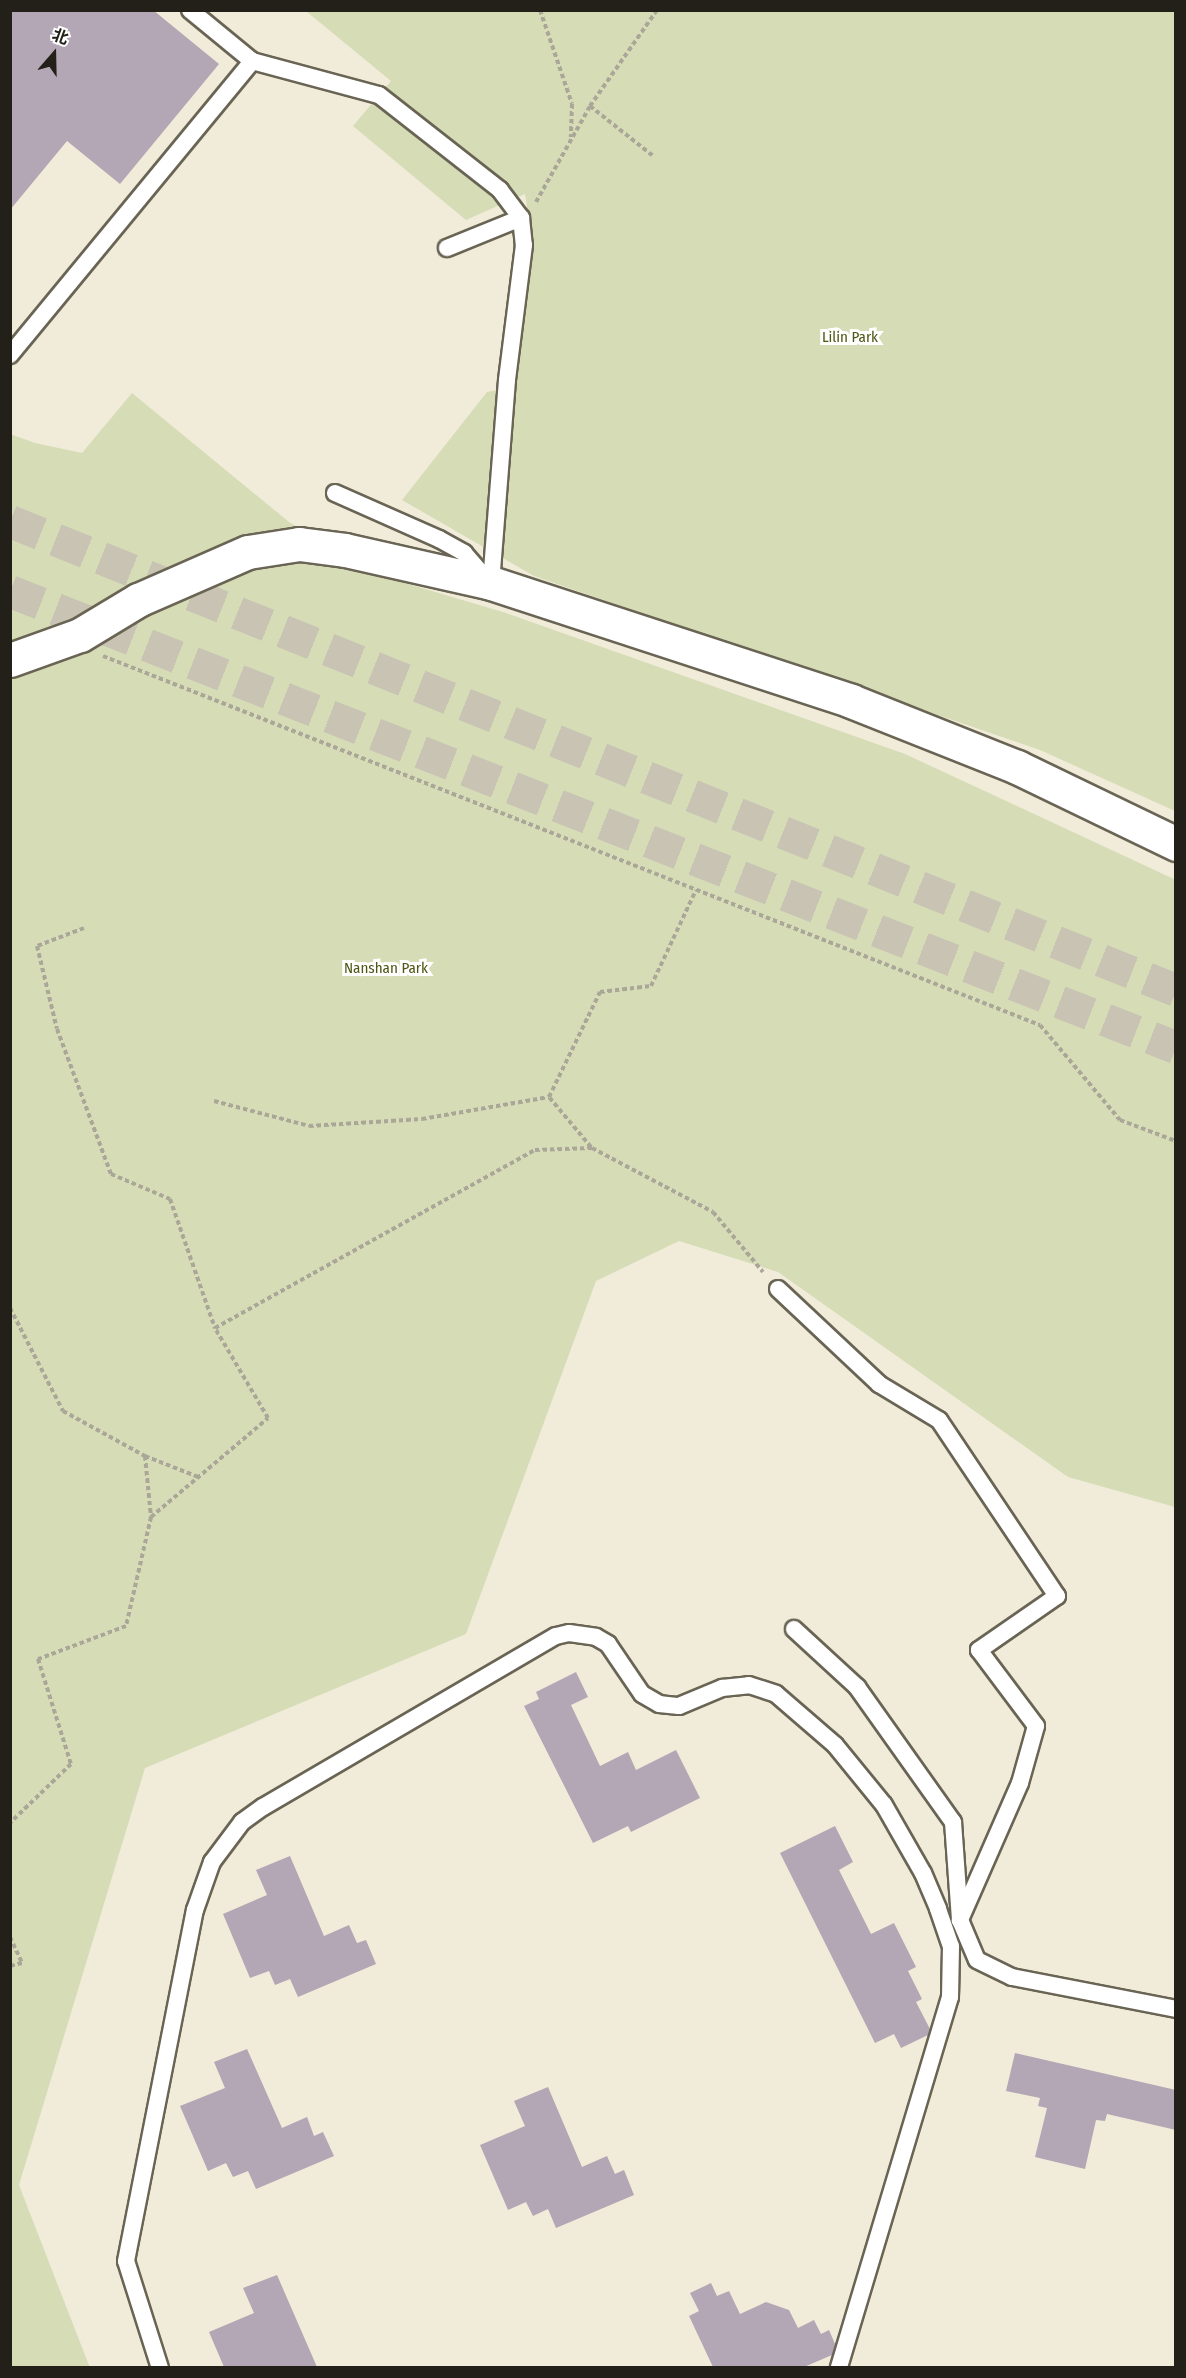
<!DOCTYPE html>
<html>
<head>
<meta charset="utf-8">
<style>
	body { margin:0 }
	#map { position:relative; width:1186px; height:2378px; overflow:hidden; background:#f1ecd9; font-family:"Fira Sans Condensed","Noto Sans SC",sans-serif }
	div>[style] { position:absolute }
	.green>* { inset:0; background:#d6dcb6 }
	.building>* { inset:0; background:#b3a6b5 }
	.motorway-tunnel>* { height:33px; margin-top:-16.5px; transform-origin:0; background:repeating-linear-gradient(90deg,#c8c3b3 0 33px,transparent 0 49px) }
	.path>* { height:4px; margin-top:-2px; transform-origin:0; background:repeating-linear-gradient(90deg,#aba798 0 4.5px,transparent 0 7.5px) }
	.roads { filter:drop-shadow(2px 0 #696454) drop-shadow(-2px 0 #696454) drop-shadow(0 2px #696454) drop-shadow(0 -2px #696454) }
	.service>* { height:16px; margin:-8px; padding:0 8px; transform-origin:8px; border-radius:8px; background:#fff }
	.minor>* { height:33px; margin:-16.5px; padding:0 16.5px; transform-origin:16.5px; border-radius:16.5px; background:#fff }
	span { translate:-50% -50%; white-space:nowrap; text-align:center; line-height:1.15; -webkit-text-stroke:6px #fff; paint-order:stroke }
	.park-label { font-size:15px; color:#4f5513 }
	.frame { position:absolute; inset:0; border:12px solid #222019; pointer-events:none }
	.north { position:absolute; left:24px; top:24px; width:60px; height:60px; -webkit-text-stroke:4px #fff; paint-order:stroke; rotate:20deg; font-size:16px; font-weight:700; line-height:24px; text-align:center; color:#222019 }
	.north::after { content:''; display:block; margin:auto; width:21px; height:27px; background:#222019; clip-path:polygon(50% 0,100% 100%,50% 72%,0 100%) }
</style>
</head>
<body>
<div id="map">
	<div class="green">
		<div style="clip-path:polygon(306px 11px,1175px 11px,1175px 811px,1040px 750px,534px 576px,402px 500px,487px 392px,516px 386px,533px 245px,525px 194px,466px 220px,353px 126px,391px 81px)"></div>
		<div style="clip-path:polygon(132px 393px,289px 522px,364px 571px,503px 612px,905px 754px,1176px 880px,1175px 1507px,1068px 1477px,778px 1272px,679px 1241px,596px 1281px,466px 1634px,145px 1768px,19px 2185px,90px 2368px,10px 2367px,10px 434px,35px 443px,82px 453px)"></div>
	</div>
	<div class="building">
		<div style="clip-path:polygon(10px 10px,153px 10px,219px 64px,120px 184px,67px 141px,10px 210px)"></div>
		<div style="clip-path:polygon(576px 1672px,588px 1697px,571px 1705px,600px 1766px,628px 1752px,636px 1770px,676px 1750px,700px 1798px,631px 1832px,628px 1826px,593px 1843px,524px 1706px,539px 1699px,536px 1692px)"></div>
		<div style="clip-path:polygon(835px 1826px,853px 1862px,839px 1870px,871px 1934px,894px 1923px,916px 1967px,908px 1971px,922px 1999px,916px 2002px,930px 2029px,928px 2035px,901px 2048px,894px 2034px,875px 2043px,780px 1853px)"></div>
		<div style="clip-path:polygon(290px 1856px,324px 1936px,349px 1925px,357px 1943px,366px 1940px,376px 1964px,298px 1997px,290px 1979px,275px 1985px,269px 1971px,250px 1978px,223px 1914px,267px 1895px,256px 1870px)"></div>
		<div style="clip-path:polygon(247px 2049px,282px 2128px,307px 2117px,314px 2136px,323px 2132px,334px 2156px,256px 2189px,248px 2171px,233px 2177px,226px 2163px,208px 2171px,180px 2106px,225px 2088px,214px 2062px)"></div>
		<div style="clip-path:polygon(1015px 2053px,1176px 2090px,1176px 2130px,1107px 2114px,1105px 2121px,1096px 2120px,1085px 2169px,1035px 2157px,1047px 2108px,1038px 2106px,1040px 2098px,1006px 2091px)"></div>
		<div style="clip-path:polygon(548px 2087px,582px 2167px,607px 2156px,615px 2174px,624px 2170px,634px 2195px,556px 2228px,548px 2209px,533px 2216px,526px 2202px,508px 2210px,480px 2145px,525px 2126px,514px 2101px)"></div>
		<div style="clip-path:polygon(277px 2275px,317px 2367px,224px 2367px,209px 2332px,254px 2313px,243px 2288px)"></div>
		<div style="clip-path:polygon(711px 2283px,717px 2296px,729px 2291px,740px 2314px,766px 2302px,789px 2310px,798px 2328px,814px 2320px,821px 2334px,829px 2330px,835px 2344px,832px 2355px,804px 2367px,713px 2367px,689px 2316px,699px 2311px,690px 2293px)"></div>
	</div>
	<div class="motorway-tunnel">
		<div style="left:10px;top:521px;width:1257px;rotate:21.91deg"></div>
		<div style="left:10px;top:591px;width:1252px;rotate:21.36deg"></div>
	</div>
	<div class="path">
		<div style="left:540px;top:10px;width:99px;rotate:71.2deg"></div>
		<div style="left:572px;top:104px;width:33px;rotate:92deg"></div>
		<div style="left:590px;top:106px;width:80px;rotate:38.4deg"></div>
		<div style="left:536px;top:202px;width:110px;rotate:-60.6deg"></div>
		<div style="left:590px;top:106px;width:117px;rotate:-55.1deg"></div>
		<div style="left:103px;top:656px;width:1007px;rotate:21.5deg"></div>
		<div style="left:1040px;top:1025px;width:124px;rotate:49.9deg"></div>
		<div style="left:1120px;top:1120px;width:60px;rotate:20.6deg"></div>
		<div style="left:84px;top:928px;width:50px;rotate:159deg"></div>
		<div style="left:37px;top:946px;width:85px;rotate:76.5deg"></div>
		<div style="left:57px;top:1029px;width:155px;rotate:69.6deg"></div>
		<div style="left:111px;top:1174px;width:64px;rotate:23deg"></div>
		<div style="left:170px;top:1199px;width:137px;rotate:70.8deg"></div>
		<div style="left:214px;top:1101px;width:98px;rotate:14.7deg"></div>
		<div style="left:309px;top:1126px;width:113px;rotate:-3.5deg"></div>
		<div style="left:422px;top:1119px;width:129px;rotate:-9.8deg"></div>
		<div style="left:591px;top:1147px;width:65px;rotate:-130deg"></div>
		<div style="left:549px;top:1097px;width:117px;rotate:-64.1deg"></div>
		<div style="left:600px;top:992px;width:51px;rotate:-6.7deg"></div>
		<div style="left:651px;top:986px;width:106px;rotate:-64.9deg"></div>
		<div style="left:10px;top:1308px;width:116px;rotate:62.8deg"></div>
		<div style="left:63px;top:1411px;width:94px;rotate:28.8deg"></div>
		<div style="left:145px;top:1456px;width:61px;rotate:84.4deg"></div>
		<div style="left:151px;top:1517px;width:112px;rotate:102.9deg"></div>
		<div style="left:126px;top:1626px;width:94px;rotate:159.4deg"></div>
		<div style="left:38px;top:1659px;width:110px;rotate:72.6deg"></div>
		<div style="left:71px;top:1764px;width:85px;rotate:136deg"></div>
		<div style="left:145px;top:1456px;width:57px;rotate:21.6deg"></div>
		<div style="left:151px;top:1517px;width:153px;rotate:-40.2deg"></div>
		<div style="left:268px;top:1418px;width:104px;rotate:-120.5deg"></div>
		<div style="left:215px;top:1328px;width:366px;rotate:-29.1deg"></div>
		<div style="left:535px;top:1150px;width:57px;rotate:-2deg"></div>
		<div style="left:592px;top:1148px;width:137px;rotate:27.9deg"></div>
		<div style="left:713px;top:1212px;width:78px;rotate:50.2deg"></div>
		<div style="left:10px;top:1937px;width:29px;rotate:65deg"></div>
		<div style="left:22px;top:1963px;width:12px;rotate:166deg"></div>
	</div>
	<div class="roads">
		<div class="service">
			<div style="left:190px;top:10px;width:80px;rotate:39.4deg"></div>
			<div style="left:252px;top:61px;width:131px;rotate:15deg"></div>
			<div style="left:379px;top:95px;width:154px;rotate:38.1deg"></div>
			<div style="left:500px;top:190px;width:35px;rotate:53deg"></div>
			<div style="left:521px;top:218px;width:27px;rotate:84deg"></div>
			<div style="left:524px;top:245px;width:136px;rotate:97.2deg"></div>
			<div style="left:507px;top:380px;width:204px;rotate:94.5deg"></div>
			<div style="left:447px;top:248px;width:80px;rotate:-22.1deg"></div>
			<div style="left:10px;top:355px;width:381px;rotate:-50.5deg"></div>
			<div style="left:335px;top:493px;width:114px;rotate:23.9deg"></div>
			<div style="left:439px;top:539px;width:29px;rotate:29deg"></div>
			<div style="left:464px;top:553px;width:33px;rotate:49deg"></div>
			<div style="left:778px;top:1289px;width:139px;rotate:43.2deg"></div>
			<div style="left:879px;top:1384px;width:70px;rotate:31deg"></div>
			<div style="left:939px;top:1420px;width:212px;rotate:56.2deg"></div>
			<div style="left:1057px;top:1596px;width:95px;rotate:145.3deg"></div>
			<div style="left:979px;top:1650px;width:95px;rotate:53.1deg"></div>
			<div style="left:1036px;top:1726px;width:59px;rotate:105.7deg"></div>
			<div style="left:1020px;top:1783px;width:150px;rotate:113.7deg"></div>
			<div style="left:794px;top:1629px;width:86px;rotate:42.6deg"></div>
			<div style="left:857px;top:1687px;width:166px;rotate:54.6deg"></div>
			<div style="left:953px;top:1822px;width:98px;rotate:85.9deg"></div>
			<div style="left:960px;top:1920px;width:43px;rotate:67deg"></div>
			<div style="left:977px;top:1960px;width:39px;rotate:26deg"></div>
			<div style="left:1012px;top:1977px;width:167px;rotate:11deg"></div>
			<div style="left:160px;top:2368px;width:112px;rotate:-107.6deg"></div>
			<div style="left:126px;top:2261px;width:358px;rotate:-78.9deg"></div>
			<div style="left:195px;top:1910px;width:51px;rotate:-70.5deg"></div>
			<div style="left:212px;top:1862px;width:50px;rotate:-53.1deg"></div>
			<div style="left:242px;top:1822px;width:26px;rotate:-36deg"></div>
			<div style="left:263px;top:1807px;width:339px;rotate:-30.3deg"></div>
			<div style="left:556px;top:1636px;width:13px;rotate:-13deg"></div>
			<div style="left:569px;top:1633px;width:27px;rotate:8deg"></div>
			<div style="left:596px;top:1637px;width:14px;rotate:30deg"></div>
			<div style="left:608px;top:1644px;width:60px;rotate:55.8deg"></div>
			<div style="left:642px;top:1694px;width:20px;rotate:30deg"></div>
			<div style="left:659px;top:1704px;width:20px;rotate:6deg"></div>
			<div style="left:679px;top:1706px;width:47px;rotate:-22.7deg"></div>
			<div style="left:722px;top:1688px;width:27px;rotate:-6deg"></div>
			<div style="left:749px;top:1685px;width:28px;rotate:18deg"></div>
			<div style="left:776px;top:1694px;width:78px;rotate:40.8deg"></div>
			<div style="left:835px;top:1745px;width:77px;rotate:50.8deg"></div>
			<div style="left:884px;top:1805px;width:78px;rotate:60.2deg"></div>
			<div style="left:923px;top:1873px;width:39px;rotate:67deg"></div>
			<div style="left:938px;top:1909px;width:39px;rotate:71deg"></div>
			<div style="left:951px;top:1946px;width:51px;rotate:91.1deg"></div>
			<div style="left:950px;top:1997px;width:387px;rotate:106.7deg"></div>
		</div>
		<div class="minor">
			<div style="left:10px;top:660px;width:74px;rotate:-19.7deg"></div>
			<div style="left:80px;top:635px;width:68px;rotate:-31.1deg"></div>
			<div style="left:138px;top:600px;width:120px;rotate:-23.6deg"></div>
			<div style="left:248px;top:552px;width:52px;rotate:-8.9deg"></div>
			<div style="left:299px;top:544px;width:46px;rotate:7.4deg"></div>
			<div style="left:345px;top:550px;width:150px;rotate:12.7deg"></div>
			<div style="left:491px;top:583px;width:379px;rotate:18.1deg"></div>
			<div style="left:851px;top:701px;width:179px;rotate:21.7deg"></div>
			<div style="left:1017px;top:767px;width:177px;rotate:25.8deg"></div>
		</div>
	</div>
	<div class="park-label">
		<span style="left:850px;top:338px">Lilin Park</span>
		<span style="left:386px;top:969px">Nanshan Park</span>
	</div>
	<div class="frame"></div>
	<div class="north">北</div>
</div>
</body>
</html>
